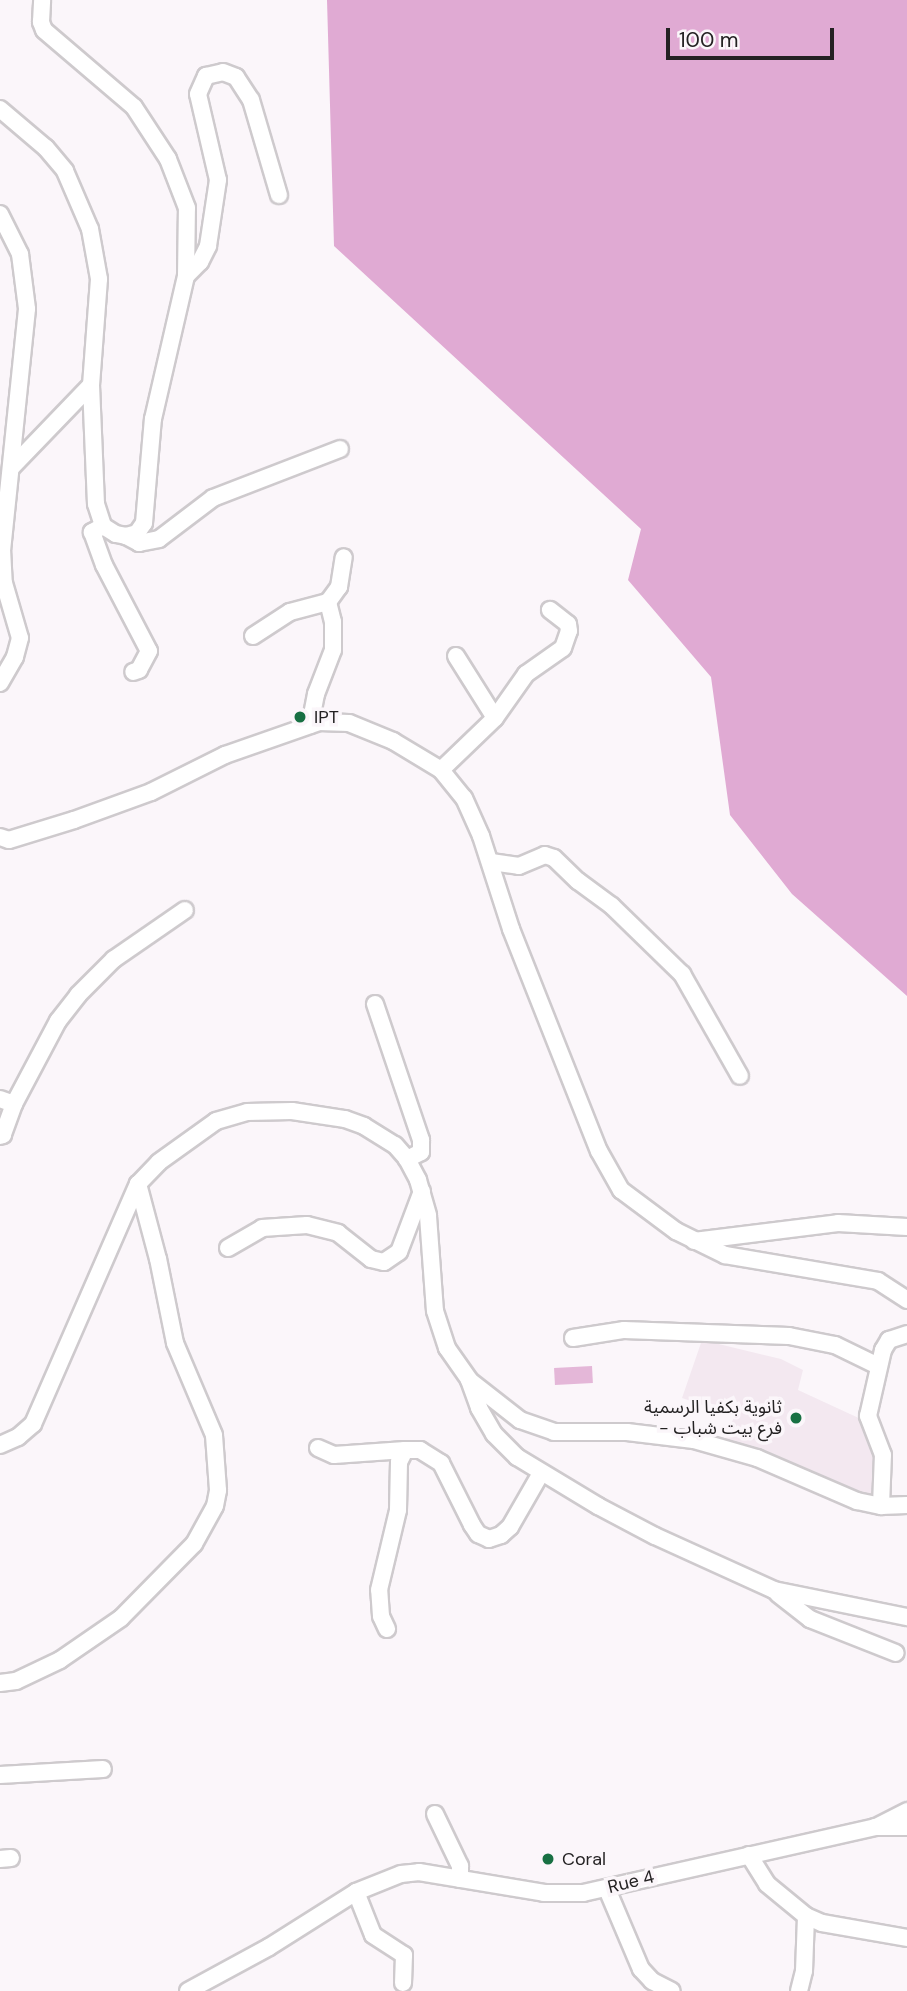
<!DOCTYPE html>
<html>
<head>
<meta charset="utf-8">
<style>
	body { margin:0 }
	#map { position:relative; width:907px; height:1991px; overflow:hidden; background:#fbf6fa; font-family:"DM Sans","Noto Sans Arabic",sans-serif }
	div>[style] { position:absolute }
	.built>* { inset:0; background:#f3e8f0 }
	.green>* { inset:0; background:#e4b7d8; transform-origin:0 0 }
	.forest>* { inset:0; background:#e0aad3 }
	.roads { filter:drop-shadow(2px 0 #cecacd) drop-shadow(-2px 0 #cecacd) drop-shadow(0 2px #cecacd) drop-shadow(0 -2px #cecacd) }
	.minor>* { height:16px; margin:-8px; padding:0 8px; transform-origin:8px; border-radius:8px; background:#fff }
	.dots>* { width:19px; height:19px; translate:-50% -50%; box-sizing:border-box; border:4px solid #fbf6fa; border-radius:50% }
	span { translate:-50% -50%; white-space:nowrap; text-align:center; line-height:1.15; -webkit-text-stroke:7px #fbf6fa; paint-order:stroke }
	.poi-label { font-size:18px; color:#242223 }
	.left { translate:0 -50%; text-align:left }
	.right { translate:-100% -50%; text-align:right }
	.street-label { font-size:18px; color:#242223 }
	.scale { position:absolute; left:666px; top:28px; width:168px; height:32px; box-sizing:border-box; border:4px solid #242223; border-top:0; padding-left:9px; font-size:21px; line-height:24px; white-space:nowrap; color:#242223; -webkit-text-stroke:5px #fbf6fa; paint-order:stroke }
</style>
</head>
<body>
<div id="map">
	<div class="built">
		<div style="clip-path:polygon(702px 1340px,781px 1359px,803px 1370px,798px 1390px,863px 1420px,875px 1442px,875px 1496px,837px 1488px,775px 1455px,723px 1438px,735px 1416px,682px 1398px)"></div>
	</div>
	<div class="green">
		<div style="left:592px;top:1366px;width:17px;height:38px;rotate:87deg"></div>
	</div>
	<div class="forest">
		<div style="clip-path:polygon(327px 0,907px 0,907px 996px,792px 894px,730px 815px,711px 677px,628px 580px,641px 529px,334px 246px)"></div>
	</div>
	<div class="roads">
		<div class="minor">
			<div style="left:0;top:109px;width:60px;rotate:40.3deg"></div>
			<div style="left:46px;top:148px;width:30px;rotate:50deg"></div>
			<div style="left:65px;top:171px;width:63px;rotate:66.7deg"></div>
			<div style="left:90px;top:229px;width:51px;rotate:79.8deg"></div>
			<div style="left:99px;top:279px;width:106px;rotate:94.3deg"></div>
			<div style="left:91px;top:385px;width:119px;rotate:87.6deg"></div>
			<div style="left:96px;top:504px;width:23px;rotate:72deg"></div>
			<div style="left:103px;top:526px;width:15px;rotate:32deg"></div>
			<div style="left:116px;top:534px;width:10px;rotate:11deg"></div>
			<div style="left:126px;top:536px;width:11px;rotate:-15deg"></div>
			<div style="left:137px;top:533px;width:12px;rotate:-55deg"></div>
			<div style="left:144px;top:523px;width:104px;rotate:-85.1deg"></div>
			<div style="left:153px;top:419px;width:147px;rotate:-77deg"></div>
			<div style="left:186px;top:276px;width:68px;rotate:-89.2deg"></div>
			<div style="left:187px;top:208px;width:53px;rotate:-111.2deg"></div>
			<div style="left:168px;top:159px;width:62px;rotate:-123.2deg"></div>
			<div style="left:134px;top:107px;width:118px;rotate:-139.5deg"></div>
			<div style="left:44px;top:30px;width:9px;rotate:-111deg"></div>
			<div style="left:41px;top:22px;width:22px;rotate:-87deg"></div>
			<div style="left:0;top:214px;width:45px;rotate:63.4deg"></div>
			<div style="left:20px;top:254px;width:55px;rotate:82.7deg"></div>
			<div style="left:27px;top:309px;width:241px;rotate:95.9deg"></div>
			<div style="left:2px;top:549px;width:34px;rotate:87deg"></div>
			<div style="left:4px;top:583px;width:57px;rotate:73.8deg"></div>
			<div style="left:20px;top:638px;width:20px;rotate:105deg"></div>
			<div style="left:15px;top:657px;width:30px;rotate:120deg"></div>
			<div style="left:186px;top:276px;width:20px;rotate:-45deg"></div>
			<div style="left:200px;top:262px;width:18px;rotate:-63deg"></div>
			<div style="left:208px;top:246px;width:67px;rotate:-81.4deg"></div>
			<div style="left:218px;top:180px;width:88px;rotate:-103.1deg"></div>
			<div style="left:198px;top:94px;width:20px;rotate:-66deg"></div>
			<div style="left:206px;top:76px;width:17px;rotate:-13deg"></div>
			<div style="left:223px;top:72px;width:14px;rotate:21deg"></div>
			<div style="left:236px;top:77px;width:27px;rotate:57deg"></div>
			<div style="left:251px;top:100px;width:99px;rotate:73.6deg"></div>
			<div style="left:12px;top:467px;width:114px;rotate:-46.1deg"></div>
			<div style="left:103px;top:526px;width:13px;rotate:151deg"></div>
			<div style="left:92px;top:532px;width:35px;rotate:70deg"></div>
			<div style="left:104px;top:565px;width:97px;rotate:62.4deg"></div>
			<div style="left:149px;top:651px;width:21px;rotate:118deg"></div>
			<div style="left:139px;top:670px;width:6px;rotate:162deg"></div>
			<div style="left:126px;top:536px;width:15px;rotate:28deg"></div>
			<div style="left:139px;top:543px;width:20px;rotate:-11deg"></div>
			<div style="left:159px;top:539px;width:68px;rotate:-37.2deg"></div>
			<div style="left:213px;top:498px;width:136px;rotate:-21.1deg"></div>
			<div style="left:253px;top:636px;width:44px;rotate:-33deg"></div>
			<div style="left:290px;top:612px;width:39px;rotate:-15deg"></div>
			<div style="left:456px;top:656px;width:73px;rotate:57.8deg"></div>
			<div style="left:310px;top:725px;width:32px;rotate:-79deg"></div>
			<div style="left:316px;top:694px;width:47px;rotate:-68.9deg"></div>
			<div style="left:333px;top:650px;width:28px;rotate:-90deg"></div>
			<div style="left:333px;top:622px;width:21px;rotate:-104deg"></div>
			<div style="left:328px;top:602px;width:19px;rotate:-54deg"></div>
			<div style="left:339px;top:587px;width:30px;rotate:-81deg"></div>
			<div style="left:441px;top:770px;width:75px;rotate:-43.9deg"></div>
			<div style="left:495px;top:718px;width:54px;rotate:-54.8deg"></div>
			<div style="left:526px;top:674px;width:45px;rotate:-35.1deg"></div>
			<div style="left:563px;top:648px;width:18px;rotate:-71deg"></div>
			<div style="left:569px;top:631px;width:7px;rotate:-98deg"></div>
			<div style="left:568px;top:624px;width:23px;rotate:-142deg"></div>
			<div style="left:0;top:837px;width:9px;rotate:18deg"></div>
			<div style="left:9px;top:840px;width:68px;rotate:-17.1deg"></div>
			<div style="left:74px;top:820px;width:82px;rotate:-20deg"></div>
			<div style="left:151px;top:792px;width:83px;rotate:-26.6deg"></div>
			<div style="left:225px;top:755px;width:100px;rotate:-19.3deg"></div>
			<div style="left:319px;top:722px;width:30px;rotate:2deg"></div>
			<div style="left:349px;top:723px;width:48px;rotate:22.2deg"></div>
			<div style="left:393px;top:741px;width:56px;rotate:31.1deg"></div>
			<div style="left:441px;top:770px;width:36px;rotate:51deg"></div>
			<div style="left:464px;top:798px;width:42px;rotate:65.9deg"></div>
			<div style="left:481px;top:836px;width:98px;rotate:72.1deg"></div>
			<div style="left:511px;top:929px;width:239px;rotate:68.4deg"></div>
			<div style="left:599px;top:1151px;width:45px;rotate:60.6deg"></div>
			<div style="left:621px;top:1190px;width:69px;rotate:36.7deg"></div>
			<div style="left:676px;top:1231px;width:55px;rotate:26.1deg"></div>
			<div style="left:725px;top:1255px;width:155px;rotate:9.6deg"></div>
			<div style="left:878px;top:1281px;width:35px;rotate:33deg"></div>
			<div style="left:491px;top:862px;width:28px;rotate:8deg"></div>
			<div style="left:519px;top:866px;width:28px;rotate:-23deg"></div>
			<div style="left:545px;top:855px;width:9px;rotate:18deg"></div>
			<div style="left:554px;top:858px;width:33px;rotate:44deg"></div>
			<div style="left:578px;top:881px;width:42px;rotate:36.3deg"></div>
			<div style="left:612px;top:906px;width:98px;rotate:44.2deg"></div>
			<div style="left:682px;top:974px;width:117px;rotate:60.4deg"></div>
			<div style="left:375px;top:1004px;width:144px;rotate:71.3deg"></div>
			<div style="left:421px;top:1140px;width:12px;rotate:90deg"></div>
			<div style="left:421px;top:1152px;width:16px;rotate:153deg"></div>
			<div style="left:0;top:1099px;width:15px;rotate:20deg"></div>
			<div style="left:14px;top:1104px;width:33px;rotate:110deg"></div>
			<div style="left:3px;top:1135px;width:3px;rotate:162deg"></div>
			<div style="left:14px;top:1104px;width:94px;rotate:-62.1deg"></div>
			<div style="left:58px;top:1021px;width:33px;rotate:-52deg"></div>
			<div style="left:78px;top:995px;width:51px;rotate:-45deg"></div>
			<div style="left:114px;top:959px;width:86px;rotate:-34.6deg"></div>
			<div style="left:694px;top:1241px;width:145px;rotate:-7.1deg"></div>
			<div style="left:838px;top:1223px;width:69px;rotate:3.3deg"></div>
			<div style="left:228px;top:1248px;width:39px;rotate:-30deg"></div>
			<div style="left:262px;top:1228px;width:45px;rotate:-3.8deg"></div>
			<div style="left:307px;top:1225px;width:32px;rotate:14deg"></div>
			<div style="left:338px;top:1233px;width:42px;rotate:38.2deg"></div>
			<div style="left:371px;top:1259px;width:13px;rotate:13deg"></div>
			<div style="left:384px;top:1262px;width:18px;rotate:-34deg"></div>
			<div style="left:399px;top:1252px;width:65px;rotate:-69.3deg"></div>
			<div style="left:573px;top:1338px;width:52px;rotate:-8.9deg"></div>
			<div style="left:624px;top:1330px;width:165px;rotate:2.1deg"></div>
			<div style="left:789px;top:1336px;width:47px;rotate:11.1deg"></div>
			<div style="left:835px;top:1345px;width:48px;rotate:26deg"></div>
			<div style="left:469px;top:1380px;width:30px;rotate:70deg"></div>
			<div style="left:479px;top:1408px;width:30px;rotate:60deg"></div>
			<div style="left:494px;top:1434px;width:33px;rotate:45deg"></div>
			<div style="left:517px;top:1457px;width:95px;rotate:31.2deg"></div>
			<div style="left:598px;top:1506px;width:64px;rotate:27.8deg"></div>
			<div style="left:655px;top:1536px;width:131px;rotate:24.4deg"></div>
			<div style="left:774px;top:1590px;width:136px;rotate:11.5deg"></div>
			<div style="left:0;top:1445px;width:20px;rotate:-24deg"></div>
			<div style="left:18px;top:1437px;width:20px;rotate:-41deg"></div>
			<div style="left:33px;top:1424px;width:262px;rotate:-66.4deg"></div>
			<div style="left:138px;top:1184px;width:30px;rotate:-46deg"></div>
			<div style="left:159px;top:1162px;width:70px;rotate:-35.7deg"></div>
			<div style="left:216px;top:1121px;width:32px;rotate:-16deg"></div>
			<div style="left:247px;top:1112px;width:45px;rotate:-1.3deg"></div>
			<div style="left:292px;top:1111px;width:54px;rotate:8.6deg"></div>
			<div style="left:345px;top:1119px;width:20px;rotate:20deg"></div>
			<div style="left:364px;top:1126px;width:36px;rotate:32deg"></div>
			<div style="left:395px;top:1145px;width:18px;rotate:49deg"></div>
			<div style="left:407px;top:1159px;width:24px;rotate:62deg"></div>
			<div style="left:418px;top:1180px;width:37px;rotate:74deg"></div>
			<div style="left:428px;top:1216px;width:95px;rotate:85.8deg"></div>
			<div style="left:435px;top:1311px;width:39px;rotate:72deg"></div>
			<div style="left:447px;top:1348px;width:39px;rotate:55deg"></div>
			<div style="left:469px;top:1380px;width:65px;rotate:38.1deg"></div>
			<div style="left:520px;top:1420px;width:36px;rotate:19deg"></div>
			<div style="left:554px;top:1432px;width:73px"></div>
			<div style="left:627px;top:1432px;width:67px;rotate:6.8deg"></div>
			<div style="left:694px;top:1440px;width:66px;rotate:15.9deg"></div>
			<div style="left:757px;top:1458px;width:109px;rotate:23.3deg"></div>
			<div style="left:857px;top:1501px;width:25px;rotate:12deg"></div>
			<div style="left:881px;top:1506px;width:26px;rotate:-2deg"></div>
			<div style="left:318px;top:1448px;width:17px;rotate:24deg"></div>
			<div style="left:334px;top:1455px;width:71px;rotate:-4deg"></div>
			<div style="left:881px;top:1506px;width:51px;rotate:-87.8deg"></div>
			<div style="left:883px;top:1455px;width:42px;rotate:-111deg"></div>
			<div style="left:868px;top:1416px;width:68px;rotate:-77.2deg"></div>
			<div style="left:883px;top:1350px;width:12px;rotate:-59deg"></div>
			<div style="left:889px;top:1340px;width:19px;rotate:-18deg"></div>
			<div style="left:778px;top:1594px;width:41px;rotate:38deg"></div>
			<div style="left:810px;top:1619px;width:92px;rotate:21.6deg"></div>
			<div style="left:387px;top:1629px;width:14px;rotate:-115deg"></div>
			<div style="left:381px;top:1616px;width:26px;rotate:-94deg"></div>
			<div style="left:379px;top:1590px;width:82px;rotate:-76.6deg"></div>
			<div style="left:398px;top:1510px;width:48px;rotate:-88.8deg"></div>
			<div style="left:399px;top:1462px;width:13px;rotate:-63deg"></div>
			<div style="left:405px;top:1450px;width:15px"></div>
			<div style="left:420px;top:1450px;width:25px;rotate:32deg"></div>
			<div style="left:441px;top:1463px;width:69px;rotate:63.4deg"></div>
			<div style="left:472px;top:1525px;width:11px;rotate:56deg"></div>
			<div style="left:478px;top:1534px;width:12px;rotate:24deg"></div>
			<div style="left:489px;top:1539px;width:13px;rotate:-18deg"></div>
			<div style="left:501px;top:1535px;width:12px;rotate:-42deg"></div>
			<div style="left:510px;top:1527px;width:62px;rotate:-60.1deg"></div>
			<div style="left:0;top:1683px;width:16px;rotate:-7deg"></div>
			<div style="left:16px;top:1681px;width:49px;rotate:-25.5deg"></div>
			<div style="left:60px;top:1660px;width:74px;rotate:-34.5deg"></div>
			<div style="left:121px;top:1618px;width:104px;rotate:-45.4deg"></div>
			<div style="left:194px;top:1544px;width:43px;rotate:-61.1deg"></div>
			<div style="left:215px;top:1506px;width:16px;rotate:-79deg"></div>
			<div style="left:218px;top:1490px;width:55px;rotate:-94.2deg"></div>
			<div style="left:214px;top:1435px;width:100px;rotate:-113deg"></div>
			<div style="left:175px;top:1343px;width:86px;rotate:-101.4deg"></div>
			<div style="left:158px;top:1259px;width:78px;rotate:-104.9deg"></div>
			<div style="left:0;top:1775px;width:103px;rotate:-3.3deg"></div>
			<div style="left:435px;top:1814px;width:58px;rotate:64.3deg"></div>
			<div style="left:460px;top:1866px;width:13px;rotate:90deg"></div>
			<div style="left:878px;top:1826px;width:33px;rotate:-27deg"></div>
			<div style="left:749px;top:1855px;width:34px;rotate:58deg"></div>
			<div style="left:767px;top:1884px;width:50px;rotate:39.4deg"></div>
			<div style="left:806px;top:1916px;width:17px;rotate:24deg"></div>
			<div style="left:822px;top:1923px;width:86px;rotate:10deg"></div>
			<div style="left:0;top:1859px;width:11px;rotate:-5deg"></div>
			<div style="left:607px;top:1889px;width:87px;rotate:67deg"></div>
			<div style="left:641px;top:1969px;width:16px;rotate:47deg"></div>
			<div style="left:652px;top:1981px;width:22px;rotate:27deg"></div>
			<div style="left:356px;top:1892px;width:46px;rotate:68.4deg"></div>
			<div style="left:373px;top:1935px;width:37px;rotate:33deg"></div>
			<div style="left:404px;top:1955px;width:28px;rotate:92deg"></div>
			<div style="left:188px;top:1991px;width:92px;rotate:-28.5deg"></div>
			<div style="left:269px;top:1947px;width:103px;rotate:-32.3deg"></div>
			<div style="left:356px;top:1892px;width:48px;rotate:-21.8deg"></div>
			<div style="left:401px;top:1874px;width:18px;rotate:-6deg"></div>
			<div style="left:419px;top:1872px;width:127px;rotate:9.5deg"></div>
			<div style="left:544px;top:1893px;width:39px"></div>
			<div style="left:583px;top:1893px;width:299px;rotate:-12.7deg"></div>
			<div style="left:875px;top:1827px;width:32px"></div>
			<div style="left:799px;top:1991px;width:21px;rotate:-76deg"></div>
			<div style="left:804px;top:1971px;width:55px;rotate:-87.9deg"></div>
		</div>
	</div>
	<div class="dots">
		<div style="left:300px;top:717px;background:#187043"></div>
		<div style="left:796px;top:1418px;background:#187043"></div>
		<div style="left:548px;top:1859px;background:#187043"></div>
	</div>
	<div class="poi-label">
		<span class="left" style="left:314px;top:717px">IPT</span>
		<span class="right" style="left:782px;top:1418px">ثانوية بكفيا الرسمية<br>- فرع بيت شباب</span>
		<span class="left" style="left:562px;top:1859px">Coral</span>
	</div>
	<div class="street-label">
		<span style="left:631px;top:1882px;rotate:-14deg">Rue 4</span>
	</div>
	<div class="scale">100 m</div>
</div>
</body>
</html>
